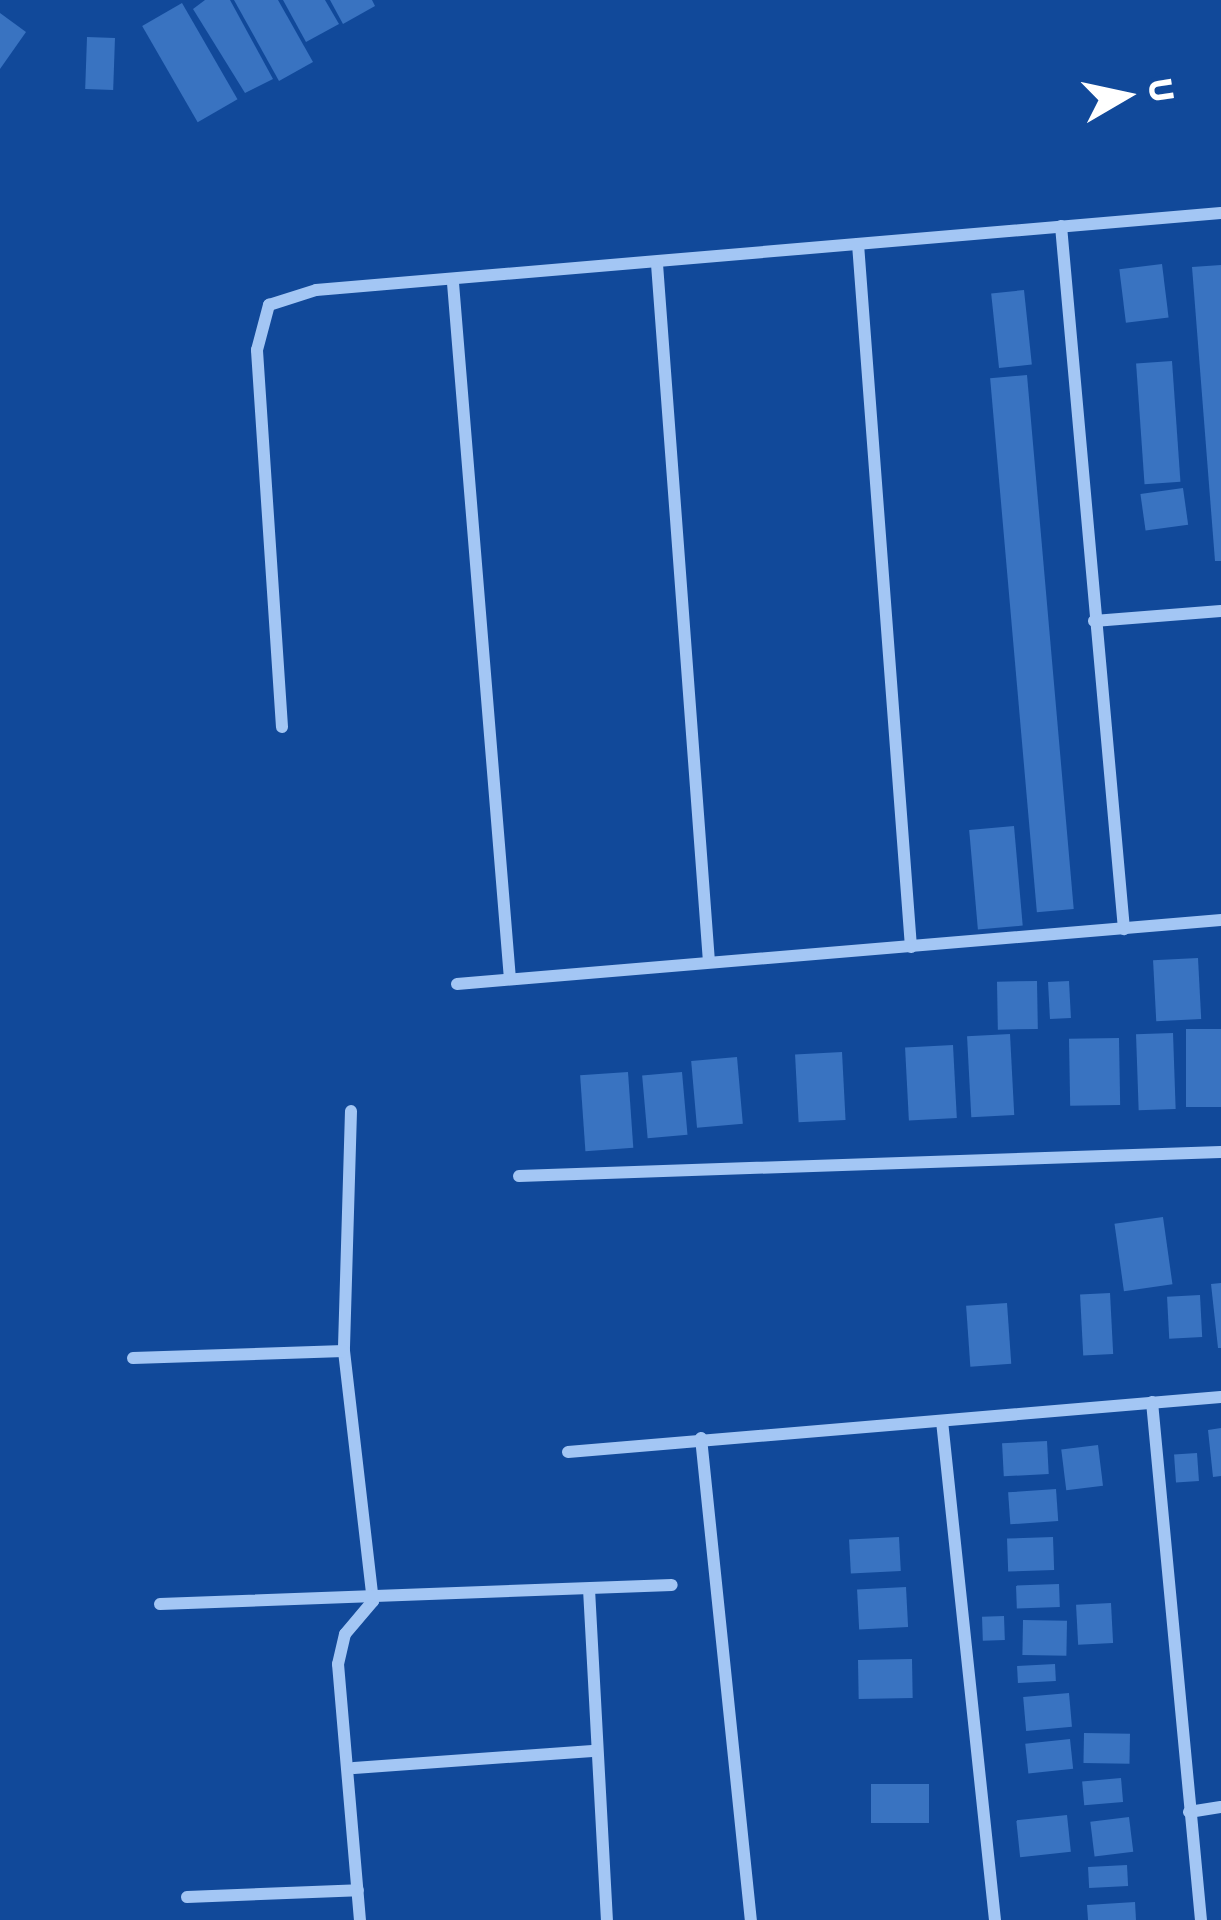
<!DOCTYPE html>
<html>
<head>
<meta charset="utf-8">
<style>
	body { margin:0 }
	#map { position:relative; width:1221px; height:1920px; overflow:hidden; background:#11499a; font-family:Poppins,sans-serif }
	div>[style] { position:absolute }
	.building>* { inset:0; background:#3973c1; transform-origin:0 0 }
	.minor>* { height:12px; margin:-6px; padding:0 6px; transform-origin:6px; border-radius:6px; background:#a3c6f4 }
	span { translate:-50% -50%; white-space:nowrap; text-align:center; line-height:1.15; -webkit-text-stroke:12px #11499a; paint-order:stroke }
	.north { position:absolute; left:1065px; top:36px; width:120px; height:120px; -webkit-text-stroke:9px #11499a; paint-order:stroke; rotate:81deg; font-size:33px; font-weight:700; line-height:48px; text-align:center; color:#fff }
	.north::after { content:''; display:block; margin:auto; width:42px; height:54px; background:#fff; clip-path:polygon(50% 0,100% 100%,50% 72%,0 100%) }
</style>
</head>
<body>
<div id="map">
	<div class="building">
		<div style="clip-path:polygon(205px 0,230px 0,273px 79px,245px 93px,193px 9px)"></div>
		<div style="clip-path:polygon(234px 0,278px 0,313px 62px,279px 81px)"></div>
		<div style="clip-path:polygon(283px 0,325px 0,339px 24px,306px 42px)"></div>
		<div style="clip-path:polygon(330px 0,372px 0,375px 6px,343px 24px)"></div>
		<div style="left:182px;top:3px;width:111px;height:46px;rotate:60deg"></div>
		<div style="clip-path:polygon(0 13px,26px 32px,0 69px)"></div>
		<div style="left:87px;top:37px;width:28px;height:52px;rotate:2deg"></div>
		<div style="left:1162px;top:264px;width:54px;height:43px;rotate:83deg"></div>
		<div style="clip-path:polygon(1221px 265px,1221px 561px,1215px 561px,1192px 267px)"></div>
		<div style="left:1024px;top:290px;width:75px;height:33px;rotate:84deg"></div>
		<div style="left:1172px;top:361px;width:121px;height:36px;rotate:86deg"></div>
		<div style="left:1027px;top:375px;width:536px;height:37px;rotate:85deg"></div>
		<div style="left:1183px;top:488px;width:37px;height:43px;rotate:82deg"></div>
		<div style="left:1014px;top:826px;width:100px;height:45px;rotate:85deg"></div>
		<div style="left:1198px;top:958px;width:61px;height:45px;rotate:87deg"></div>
		<div style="left:1037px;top:981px;width:48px;height:40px;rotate:89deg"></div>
		<div style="left:1069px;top:981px;width:37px;height:21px;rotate:87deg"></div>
		<div style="left:1186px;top:1029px;width:35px;height:78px"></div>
		<div style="left:1173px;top:1033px;width:76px;height:37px;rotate:88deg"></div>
		<div style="left:1010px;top:1034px;width:81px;height:43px;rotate:87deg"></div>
		<div style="left:1119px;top:1038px;width:67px;height:50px;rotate:89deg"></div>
		<div style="left:953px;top:1045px;width:73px;height:48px;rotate:87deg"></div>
		<div style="left:842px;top:1052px;width:68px;height:47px;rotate:87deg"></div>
		<div style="left:737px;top:1057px;width:67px;height:46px;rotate:85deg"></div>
		<div style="left:628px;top:1072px;width:76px;height:48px;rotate:86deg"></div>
		<div style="left:682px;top:1072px;width:63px;height:40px;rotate:85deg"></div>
		<div style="left:1163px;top:1217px;width:68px;height:49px;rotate:82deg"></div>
		<div style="clip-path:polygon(1221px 1283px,1221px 1348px,1218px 1348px,1211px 1284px)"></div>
		<div style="left:1110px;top:1293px;width:61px;height:30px;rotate:87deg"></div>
		<div style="left:1200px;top:1295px;width:42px;height:33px;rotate:87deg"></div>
		<div style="left:1007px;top:1303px;width:61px;height:41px;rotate:86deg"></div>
		<div style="clip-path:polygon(1221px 1428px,1221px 1476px,1213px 1477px,1208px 1430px)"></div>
		<div style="left:1047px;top:1441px;width:33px;height:45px;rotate:87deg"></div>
		<div style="left:1098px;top:1445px;width:41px;height:37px;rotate:83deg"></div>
		<div style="left:1197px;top:1453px;width:28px;height:23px;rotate:86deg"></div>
		<div style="left:1056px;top:1489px;width:32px;height:48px;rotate:86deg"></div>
		<div style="left:899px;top:1537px;width:34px;height:50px;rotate:87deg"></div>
		<div style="left:1053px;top:1537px;width:33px;height:46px;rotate:88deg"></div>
		<div style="left:1059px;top:1584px;width:23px;height:43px;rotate:88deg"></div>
		<div style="left:906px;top:1587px;width:40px;height:49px;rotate:87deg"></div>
		<div style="left:1111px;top:1603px;width:40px;height:35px;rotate:87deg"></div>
		<div style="left:1004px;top:1616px;width:24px;height:22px;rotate:88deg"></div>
		<div style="left:1023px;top:1620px;width:44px;height:35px;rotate:1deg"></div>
		<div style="left:912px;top:1659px;width:39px;height:54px;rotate:89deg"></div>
		<div style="left:1055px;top:1664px;width:17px;height:38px;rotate:87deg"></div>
		<div style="left:1069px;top:1693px;width:34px;height:46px;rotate:85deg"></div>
		<div style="left:1084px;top:1733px;width:46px;height:30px;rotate:1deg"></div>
		<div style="left:1070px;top:1739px;width:30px;height:45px;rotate:84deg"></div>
		<div style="left:1121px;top:1778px;width:24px;height:39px;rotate:85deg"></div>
		<div style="left:929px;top:1784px;width:39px;height:58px;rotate:90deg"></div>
		<div style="left:1067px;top:1815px;width:37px;height:51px;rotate:84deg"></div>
		<div style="left:1129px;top:1817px;width:35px;height:39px;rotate:83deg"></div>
		<div style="left:1127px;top:1865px;width:21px;height:39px;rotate:87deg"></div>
		<div style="clip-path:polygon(1135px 1902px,1136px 1920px,1088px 1920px,1087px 1905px)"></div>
	</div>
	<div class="minor">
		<div style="left:1061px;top:226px;width:706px;rotate:84.88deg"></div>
		<div style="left:858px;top:244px;width:705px;rotate:85.69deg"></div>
		<div style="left:657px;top:264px;width:700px;rotate:85.74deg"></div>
		<div style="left:453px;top:283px;width:698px;rotate:85.32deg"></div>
		<div style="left:1094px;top:621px;width:127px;rotate:-4.5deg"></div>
		<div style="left:282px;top:727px;width:378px;rotate:-93.8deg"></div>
		<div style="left:257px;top:350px;width:47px;rotate:-75.1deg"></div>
		<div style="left:269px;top:305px;width:49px;rotate:-17.7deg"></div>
		<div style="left:316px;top:290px;width:908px;rotate:-4.86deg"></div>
		<div style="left:457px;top:984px;width:767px;rotate:-4.79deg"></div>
		<div style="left:351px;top:1111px;width:240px;rotate:91.7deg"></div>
		<div style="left:344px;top:1351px;width:252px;rotate:83.4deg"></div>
		<div style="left:373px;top:1601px;width:43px;rotate:130.3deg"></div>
		<div style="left:345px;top:1634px;width:31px;rotate:103deg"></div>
		<div style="left:338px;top:1664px;width:257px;rotate:85.1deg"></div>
		<div style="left:519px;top:1176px;width:702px;rotate:-1.96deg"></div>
		<div style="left:133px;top:1358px;width:211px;rotate:-1.9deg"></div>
		<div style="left:1152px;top:1402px;width:520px;rotate:84.6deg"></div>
		<div style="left:942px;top:1421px;width:502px;rotate:83.94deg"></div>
		<div style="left:701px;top:1438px;width:485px;rotate:84.1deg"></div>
		<div style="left:568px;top:1452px;width:655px;rotate:-4.81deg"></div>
		<div style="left:589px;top:1589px;width:331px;rotate:86.9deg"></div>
		<div style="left:160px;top:1604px;width:512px;rotate:-2.13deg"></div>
		<div style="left:354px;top:1768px;width:239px;rotate:-4.1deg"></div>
		<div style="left:1189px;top:1812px;width:32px;rotate:-9deg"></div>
		<div style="left:187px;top:1897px;width:171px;rotate:-2.3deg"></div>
	</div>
	<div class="north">U</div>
</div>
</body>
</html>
